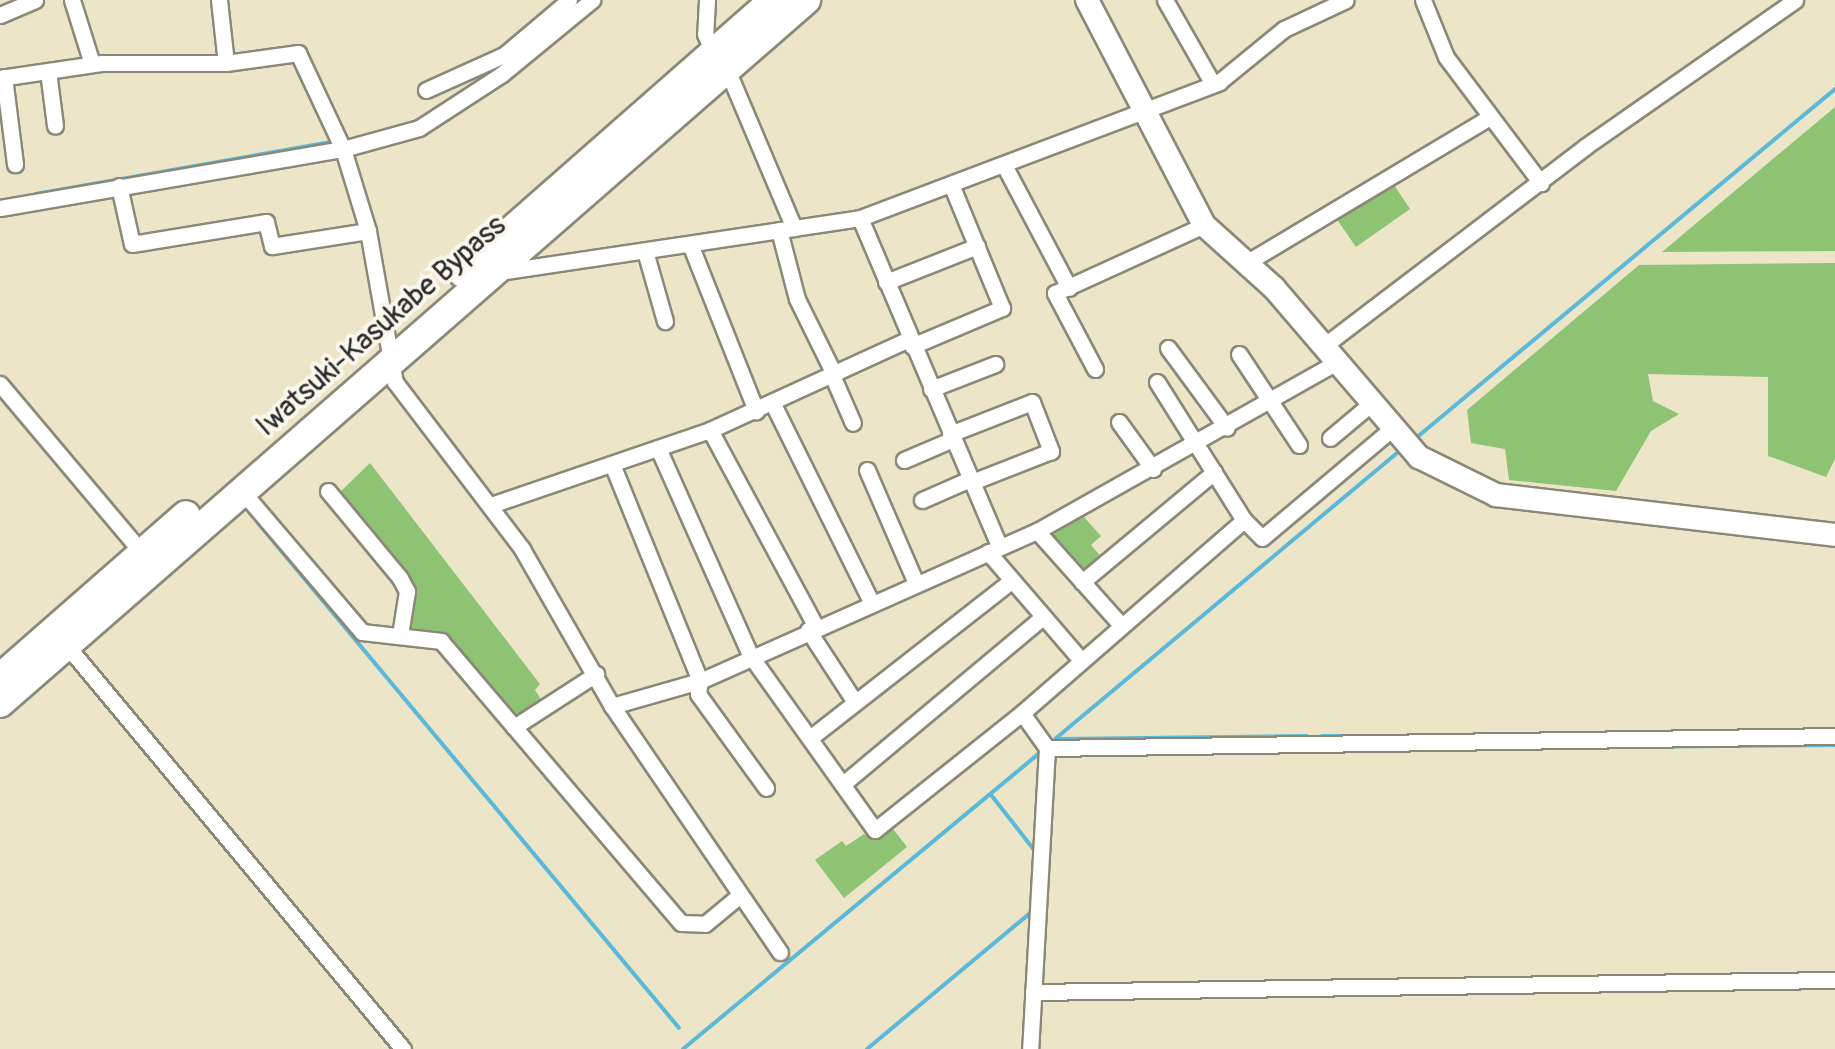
<!DOCTYPE html>
<html>
<head>
<meta charset="utf-8">
<style>
	body { margin:0 }
	#map { position:relative; width:1835px; height:1049px; overflow:hidden; background:#ece5c7; font-family:Pangolin,sans-serif }
	div>[style] { position:absolute }
	.green>* { inset:0; background:#8ec374 }
	.stream>* { height:4px; margin:-2px; padding:0 2px; transform-origin:2px; border-radius:2px; background:#5bb8d9 }
	.roads { filter:drop-shadow(2px 0 #8c8879) drop-shadow(-2px 0 #8c8879) drop-shadow(0 2px #8c8879) drop-shadow(0 -2px #8c8879) }
	.street>* { height:15px; margin:-7.5px; padding:0 7.5px; transform-origin:7.5px; border-radius:7.5px; background:#fff }
	.secondary>* { height:22px; margin:-11px; padding:0 11px; transform-origin:11px; border-radius:11px; background:#fff }
	.highway>* { height:28px; margin:-14px; padding:0 14px; transform-origin:14px; border-radius:14px; background:#fff }
	span { translate:-50% -50%; white-space:nowrap; text-align:center; line-height:1.15; -webkit-text-stroke:8px #fbf7ec; paint-order:stroke }
	.street-label { font-size:30px; color:#2b2b2b }
</style>
</head>
<body>
<div id="map">
	<div class="green">
		<div style="clip-path:polygon(1835px 107px,1835px 251px,1662px 252px)"></div>
		<div style="clip-path:polygon(1394px 185px,1410px 209px,1356px 247px,1336px 218px)"></div>
		<div style="clip-path:polygon(1835px 263px,1835px 459px,1826px 477px,1768px 456px,1768px 377px,1648px 374px,1653px 401px,1679px 414px,1651px 431px,1616px 491px,1509px 480px,1505px 449px,1471px 443px,1467px 410px,1639px 265px)"></div>
		<div style="clip-path:polygon(370px 463px,540px 684px,535px 690px,542px 701px,524px 716px,515px 716px,445px 635px,406px 628px,410px 590px,336px 496px)"></div>
		<div style="clip-path:polygon(1083px 516px,1101px 536px,1091px 545px,1103px 559px,1084px 575px,1051px 536px)"></div>
		<div style="clip-path:polygon(890px 825px,907px 847px,844px 898px,815px 860px,842px 841px,846px 846px,864px 834px,873px 838px)"></div>
	</div>
	<div class="stream">
		<div style="left:36px;top:194px;width:301px;rotate:-10deg"></div>
		<div style="left:1416px;top:438px;width:545px;rotate:-39.79deg"></div>
		<div style="left:258px;top:523px;width:657px;rotate:50.18deg"></div>
		<div style="left:1322px;top:736px;width:35px"></div>
		<div style="left:1055px;top:739px;width:451px;rotate:-39.9deg"></div>
		<div style="left:1059px;top:739px;width:248px;rotate:-0.7deg"></div>
		<div style="left:1613px;top:747px;width:222px;rotate:-0.5deg"></div>
		<div style="left:992px;top:796px;width:70px;rotate:52deg"></div>
		<div style="left:683px;top:1049px;width:462px;rotate:-39.7deg"></div>
		<div style="left:867px;top:1049px;width:217px;rotate:-39.8deg"></div>
		<div style="left:1038px;top:1049px;width:12px;rotate:-90deg"></div>
	</div>
	<div class="roads">
		<div class="street">
			<div style="left:72px;top:0;width:67px;rotate:72.6deg"></div>
			<div style="left:219px;top:0;width:63px;rotate:83.7deg"></div>
			<div style="left:707px;top:0;width:34px;rotate:93deg"></div>
			<div style="left:705px;top:34px;width:19px;rotate:65deg"></div>
			<div style="left:1165px;top:0;width:97px;rotate:60.3deg"></div>
			<div style="left:1423px;top:0;width:61px;rotate:68deg"></div>
			<div style="left:1446px;top:57px;width:158px;rotate:53deg"></div>
			<div style="left:0;top:15px;width:38px;rotate:-23deg"></div>
			<div style="left:726px;top:67px;width:175px;rotate:67.1deg"></div>
			<div style="left:48px;top:71px;width:55px;rotate:82.7deg"></div>
			<div style="left:4px;top:77px;width:88px;rotate:82.8deg"></div>
			<div style="left:0;top:78px;width:102px;rotate:-8.4deg"></div>
			<div style="left:101px;top:63px;width:125px"></div>
			<div style="left:226px;top:63px;width:73px;rotate:-7.9deg"></div>
			<div style="left:298px;top:53px;width:106px;rotate:64.9deg"></div>
			<div style="left:343px;top:149px;width:86px;rotate:73deg"></div>
			<div style="left:368px;top:231px;width:153px;rotate:79.9deg"></div>
			<div style="left:395px;top:382px;width:210px;rotate:52.7deg"></div>
			<div style="left:522px;top:549px;width:181px;rotate:60.2deg"></div>
			<div style="left:612px;top:706px;width:298px;rotate:55.7deg"></div>
			<div style="left:426px;top:90px;width:85px;rotate:-24.2deg"></div>
			<div style="left:504px;top:55px;width:85px;rotate:-40.2deg"></div>
			<div style="left:1004px;top:165px;width:139px;rotate:62.1deg"></div>
			<div style="left:119px;top:186px;width:59px;rotate:77.4deg"></div>
			<div style="left:132px;top:244px;width:136px;rotate:-9.3deg"></div>
			<div style="left:266px;top:222px;width:25px;rotate:76deg"></div>
			<div style="left:272px;top:246px;width:97px;rotate:-8.9deg"></div>
			<div style="left:0;top:208px;width:348px;rotate:-9.8deg"></div>
			<div style="left:343px;top:149px;width:79px;rotate:-15.4deg"></div>
			<div style="left:419px;top:128px;width:99px;rotate:-33deg"></div>
			<div style="left:502px;top:74px;width:117px;rotate:-39.4deg"></div>
			<div style="left:860px;top:218px;width:356px;rotate:67deg"></div>
			<div style="left:779px;top:230px;width:71px;rotate:75.4deg"></div>
			<div style="left:797px;top:299px;width:84px;rotate:63.7deg"></div>
			<div style="left:690px;top:244px;width:180px;rotate:68.4deg"></div>
			<div style="left:645px;top:251px;width:73px;rotate:74.1deg"></div>
			<div style="left:1246px;top:263px;width:284px;rotate:-30.9deg"></div>
			<div style="left:499px;top:272px;width:365px;rotate:-8.5deg"></div>
			<div style="left:860px;top:218px;width:384px;rotate:-20.7deg"></div>
			<div style="left:1219px;top:82px;width:84px;rotate:-39.2deg"></div>
			<div style="left:1284px;top:29px;width:68px;rotate:-25.1deg"></div>
			<div style="left:886px;top:282px;width:98px;rotate:-21.6deg"></div>
			<div style="left:1325px;top:345px;width:328px;rotate:-37.3deg"></div>
			<div style="left:1586px;top:146px;width:255px;rotate:-34.9deg"></div>
			<div style="left:912px;top:346px;width:98px;rotate:-22.9deg"></div>
			<div style="left:1002px;top:308px;width:134px;rotate:-112.4deg"></div>
			<div style="left:1168px;top:348px;width:99px;rotate:53.6deg"></div>
			<div style="left:1239px;top:354px;width:109px;rotate:56.6deg"></div>
			<div style="left:1095px;top:369px;width:86px;rotate:-117.8deg"></div>
			<div style="left:1055px;top:293px;width:164px;rotate:-24.5deg"></div>
			<div style="left:832px;top:375px;width:52px;rotate:66.4deg"></div>
			<div style="left:1157px;top:382px;width:163px;rotate:57.8deg"></div>
			<div style="left:1244px;top:520px;width:25px;rotate:45deg"></div>
			<div style="left:1262px;top:538px;width:172px;rotate:-40.1deg"></div>
			<div style="left:0;top:384px;width:222px;rotate:49.9deg"></div>
			<div style="left:931px;top:389px;width:69px;rotate:-21.3deg"></div>
			<div style="left:773px;top:404px;width:222px;rotate:63.6deg"></div>
			<div style="left:1119px;top:422px;width:58px;rotate:54.1deg"></div>
			<div style="left:710px;top:430px;width:224px;rotate:61.7deg"></div>
			<div style="left:950px;top:434px;width:88px;rotate:-21.3deg"></div>
			<div style="left:1032px;top:402px;width:53px;rotate:68.8deg"></div>
			<div style="left:1051px;top:451px;width:85px;rotate:158.6deg"></div>
			<div style="left:1330px;top:438px;width:56px;rotate:-39.9deg"></div>
			<div style="left:658px;top:448px;width:227px;rotate:66deg"></div>
			<div style="left:750px;top:655px;width:215px;rotate:54.5deg"></div>
			<div style="left:875px;top:830px;width:188px;rotate:-38.5deg"></div>
			<div style="left:1022px;top:713px;width:294px;rotate:-41deg"></div>
			<div style="left:904px;top:460px;width:53px;rotate:-23.2deg"></div>
			<div style="left:612px;top:464px;width:234px;rotate:67.9deg"></div>
			<div style="left:700px;top:681px;width:13px;rotate:99deg"></div>
			<div style="left:698px;top:694px;width:116px;rotate:54.1deg"></div>
			<div style="left:867px;top:470px;width:123px;rotate:66.6deg"></div>
			<div style="left:242px;top:491px;width:185px;rotate:49.6deg"></div>
			<div style="left:362px;top:632px;width:80px;rotate:6.5deg"></div>
			<div style="left:441px;top:641px;width:370px;rotate:49.6deg"></div>
			<div style="left:681px;top:923px;width:24px;rotate:2deg"></div>
			<div style="left:705px;top:924px;width:45px;rotate:-39.6deg"></div>
			<div style="left:328px;top:491px;width:113px;rotate:50.4deg"></div>
			<div style="left:400px;top:578px;width:15px;rotate:62deg"></div>
			<div style="left:407px;top:591px;width:39px;rotate:99deg"></div>
			<div style="left:922px;top:500px;width:52px;rotate:-23.6deg"></div>
			<div style="left:491px;top:505px;width:231px;rotate:-18.9deg"></div>
			<div style="left:710px;top:430px;width:219px;rotate:-24.6deg"></div>
			<div style="left:1037px;top:531px;width:127px;rotate:48.2deg"></div>
			<div style="left:988px;top:552px;width:143px;rotate:49.3deg"></div>
			<div style="left:1082px;top:582px;width:172px;rotate:-39.8deg"></div>
			<div style="left:808px;top:630px;width:86px;rotate:56.9deg"></div>
			<div style="left:68px;top:647px;width:523px;rotate:50.19deg"></div>
			<div style="left:612px;top:706px;width:91px;rotate:-15.9deg"></div>
			<div style="left:700px;top:681px;width:369px;rotate:-24deg"></div>
			<div style="left:1037px;top:531px;width:347px;rotate:-29.4deg"></div>
			<div style="left:1022px;top:713px;width:43px;rotate:54.5deg"></div>
			<div style="left:1047px;top:748px;width:301px;rotate:93.2deg"></div>
			<div style="left:514px;top:727px;width:98px;rotate:-32.9deg"></div>
			<div style="left:810px;top:738px;width:255px;rotate:-38deg"></div>
			<div style="left:1047px;top:748px;width:788px;rotate:-0.87deg"></div>
			<div style="left:843px;top:784px;width:261px;rotate:-39.9deg"></div>
			<div style="left:1033px;top:992px;width:802px;rotate:-0.86deg"></div>
		</div>
		<div class="secondary">
			<div style="left:1087px;top:0;width:254px;rotate:62.5deg"></div>
			<div style="left:1204px;top:225px;width:94px;rotate:42deg"></div>
			<div style="left:1274px;top:288px;width:223px;rotate:49.4deg"></div>
			<div style="left:1419px;top:457px;width:86px;rotate:26.3deg"></div>
			<div style="left:1496px;top:495px;width:341px;rotate:6.7deg"></div>
		</div>
		<div class="highway">
			<div style="left:463px;top:273px;width:414px;rotate:-41.3deg"></div>
			<div style="left:0;top:678px;width:247px;rotate:-41.2deg"></div>
			<div style="left:0;top:703px;width:1070px;rotate:-41.1deg"></div>
		</div>
	</div>
	<div class="street-label">
		<span style="left:381px;top:326px;rotate:-41deg">Iwatsuki-Kasukabe Bypass</span>
	</div>
</div>
</body>
</html>
